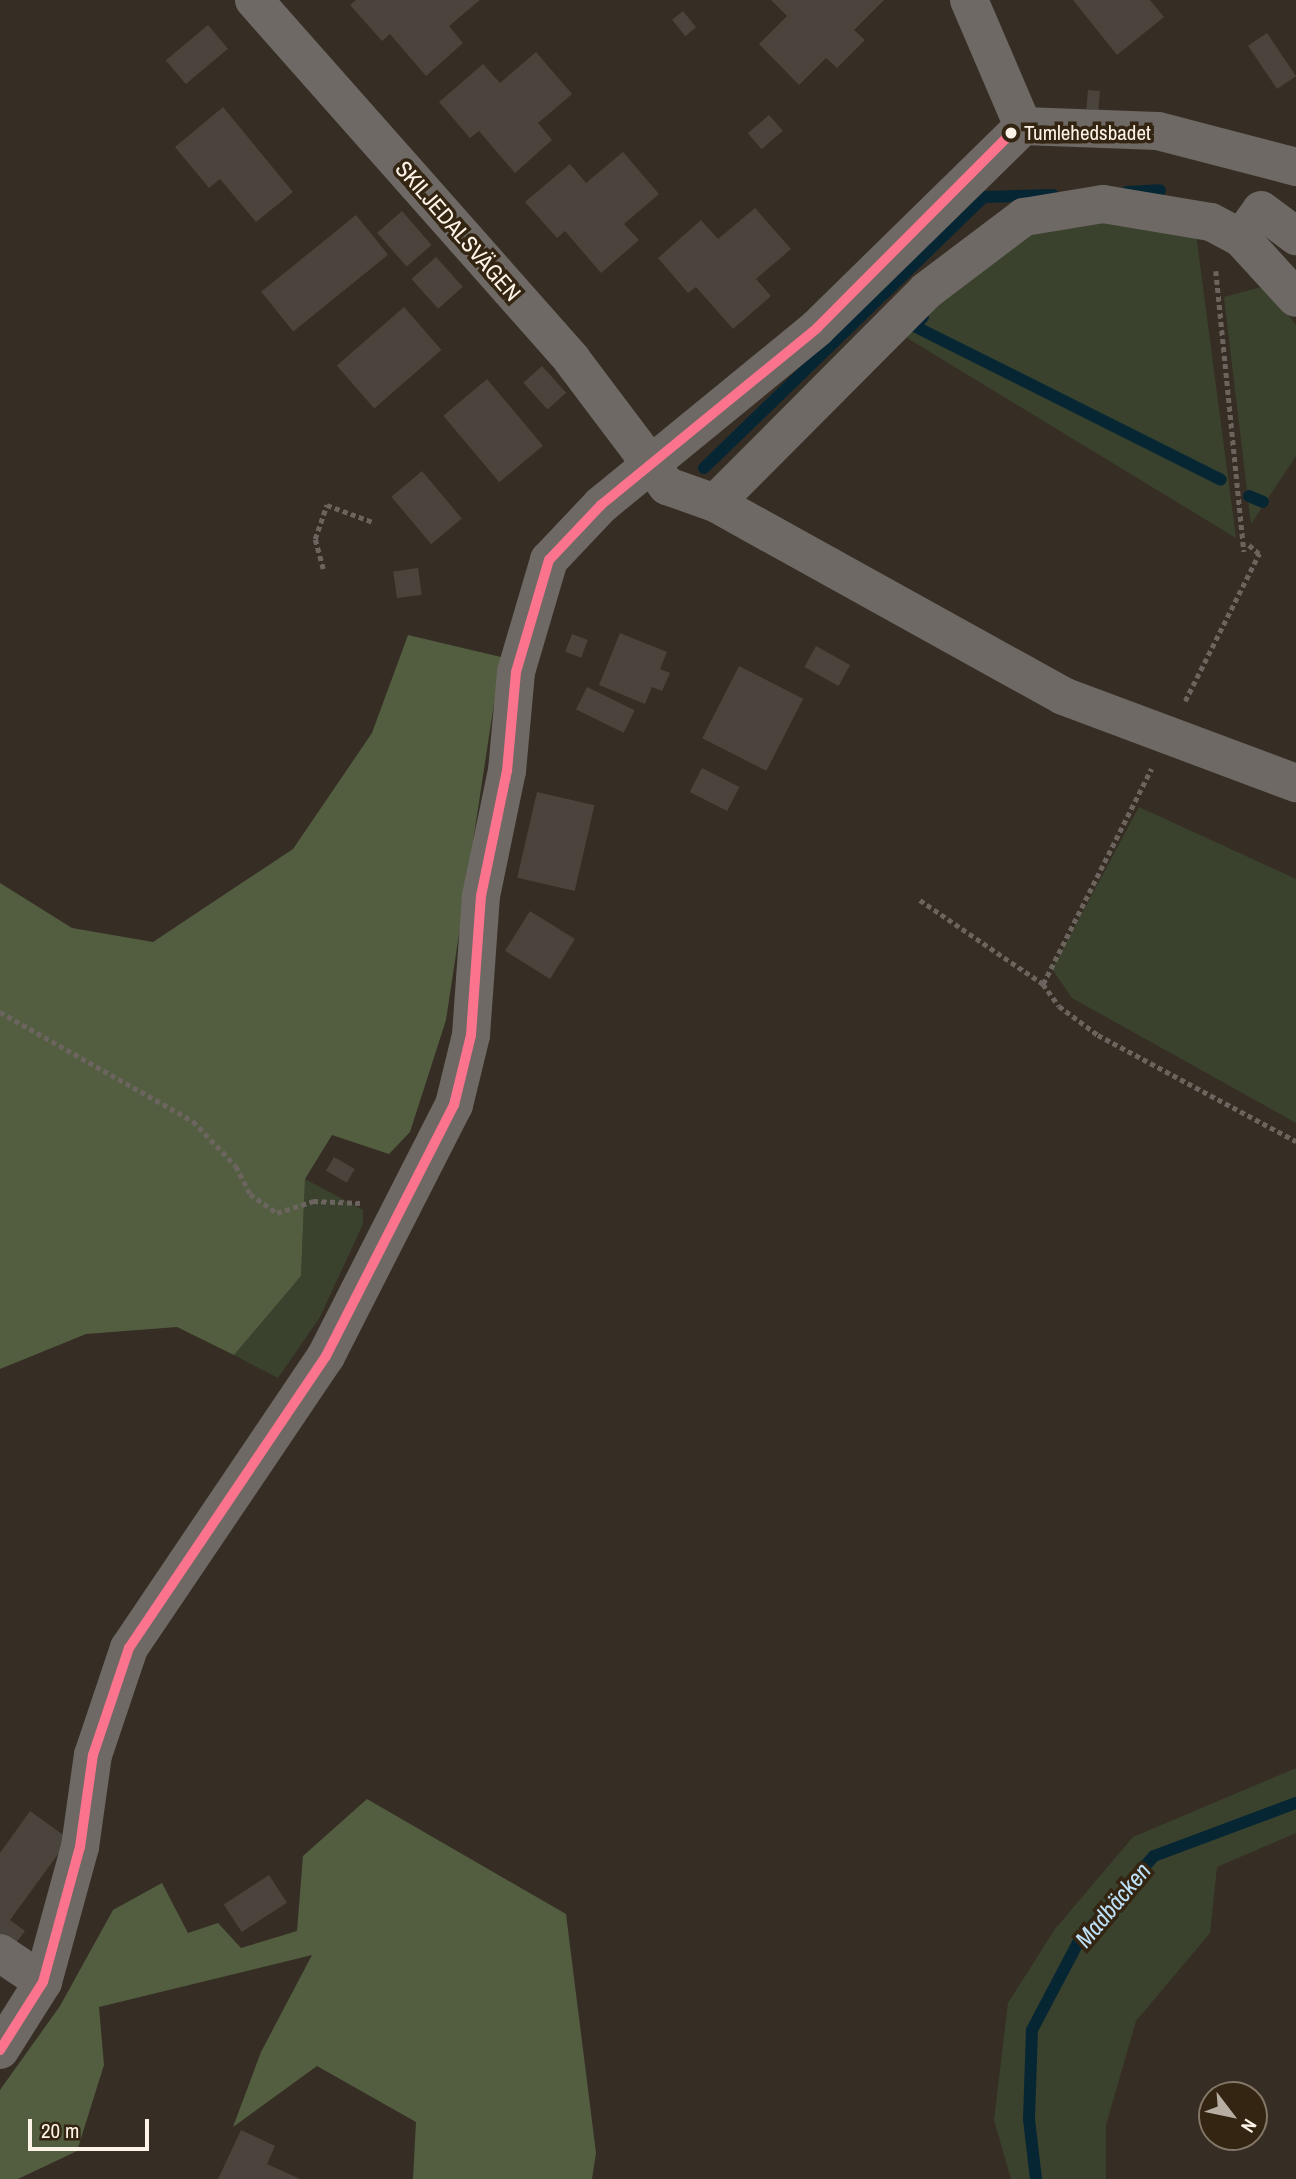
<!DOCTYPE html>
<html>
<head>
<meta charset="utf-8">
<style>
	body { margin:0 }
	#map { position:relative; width:1296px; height:2179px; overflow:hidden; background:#362e24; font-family:"Archivo Narrow",sans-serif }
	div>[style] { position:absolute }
	.green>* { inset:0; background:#3a422d }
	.forest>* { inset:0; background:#535e41 }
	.stream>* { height:12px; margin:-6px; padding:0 6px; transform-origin:6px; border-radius:6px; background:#072634 }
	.building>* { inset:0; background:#4a443c; transform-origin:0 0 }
	.path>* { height:4.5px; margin-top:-2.25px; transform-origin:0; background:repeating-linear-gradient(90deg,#6b645f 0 5px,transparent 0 8.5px) }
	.minor>* { height:38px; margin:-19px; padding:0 19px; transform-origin:19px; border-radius:19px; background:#6e6964 }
	.bus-1>* { height:10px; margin:-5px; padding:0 5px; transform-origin:5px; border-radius:5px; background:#fc738d }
	.dots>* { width:19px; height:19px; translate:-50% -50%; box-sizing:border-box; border:4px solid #332512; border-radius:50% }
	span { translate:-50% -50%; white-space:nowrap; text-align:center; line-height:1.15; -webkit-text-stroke:7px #332512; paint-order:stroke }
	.bus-label { font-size:21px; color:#fdf3e7 }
	.left { translate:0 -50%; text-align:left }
	.street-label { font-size:23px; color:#fdf3e7 }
	.water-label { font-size:24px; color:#bee1f8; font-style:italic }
	.north { position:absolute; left:1198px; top:2081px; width:70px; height:70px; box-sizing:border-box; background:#332512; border:2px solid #847767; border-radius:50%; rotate:122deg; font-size:19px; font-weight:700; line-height:28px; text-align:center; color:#fdf3e7 }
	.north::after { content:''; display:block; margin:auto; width:24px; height:32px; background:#b7aea3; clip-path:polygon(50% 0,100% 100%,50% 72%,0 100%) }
	.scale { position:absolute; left:28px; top:2119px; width:121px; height:32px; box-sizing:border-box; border:4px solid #fdf3e7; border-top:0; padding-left:9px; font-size:21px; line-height:24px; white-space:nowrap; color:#fdf3e7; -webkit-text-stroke:5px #332512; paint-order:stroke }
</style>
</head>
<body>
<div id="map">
	<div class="green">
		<div style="clip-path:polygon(1113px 219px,1196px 234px,1236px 538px,899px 333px,1009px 236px)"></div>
		<div style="clip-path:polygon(1265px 286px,1296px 325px,1296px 456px,1251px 524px,1224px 297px)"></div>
		<div style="clip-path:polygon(1139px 807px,1296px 879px,1296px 1123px,1072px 998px,1052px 969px)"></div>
		<div style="clip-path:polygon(305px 1179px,363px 1210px,363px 1224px,320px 1317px,278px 1378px,234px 1355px,301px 1276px)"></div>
		<div style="clip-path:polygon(1296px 1768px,1296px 1833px,1217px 1867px,1210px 1933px,1136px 2021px,1106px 2125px,1106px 2179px,1011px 2179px,994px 2120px,1008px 2003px,1055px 1929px,1133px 1837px)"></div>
	</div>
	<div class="forest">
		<div style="clip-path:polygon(408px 635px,501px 657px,446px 1020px,410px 1132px,389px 1154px,332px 1135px,305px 1179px,301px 1276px,234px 1355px,177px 1327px,86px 1334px,0 1369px,0 883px,72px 928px,153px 942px,293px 849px,372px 733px)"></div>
		<div style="clip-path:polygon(367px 1799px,566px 1914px,596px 2153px,592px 2179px,413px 2179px,416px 2122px,317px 2066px,233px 2127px,261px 2052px,312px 1955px,99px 2007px,104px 2065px,77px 2151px,18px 2179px,0 2179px,0 2090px,60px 2006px,113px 1910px,162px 1883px,188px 1933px,218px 1923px,241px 1948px,297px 1931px,303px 1856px)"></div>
	</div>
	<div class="stream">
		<div style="left:1127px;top:192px;width:33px;rotate:-3deg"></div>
		<div style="left:923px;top:317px;width:13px;rotate:135deg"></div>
		<div style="left:914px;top:326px;width:343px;rotate:26.6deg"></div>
		<div style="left:704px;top:468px;width:390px;rotate:-44.1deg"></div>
		<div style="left:984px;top:197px;width:69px;rotate:-1.7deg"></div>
		<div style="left:1249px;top:496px;width:15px;rotate:23deg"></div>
		<div style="left:1036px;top:2179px;width:60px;rotate:-96.7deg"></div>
		<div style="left:1029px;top:2119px;width:89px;rotate:-88.1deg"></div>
		<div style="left:1032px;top:2030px;width:101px;rotate:-62.2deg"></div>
		<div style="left:1079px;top:1941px;width:113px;rotate:-48.6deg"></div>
		<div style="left:1154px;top:1856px;width:152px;rotate:-20.5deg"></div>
	</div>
	<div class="building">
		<div style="clip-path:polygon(356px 0,480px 0,449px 26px,463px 43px,426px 76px,390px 34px,382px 41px,350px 5px)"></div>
		<div style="clip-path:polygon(771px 0,884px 0,854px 30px,865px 40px,837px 68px,826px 58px,799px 85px,759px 44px,787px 16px)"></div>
		<div style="clip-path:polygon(1073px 0,1150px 0,1164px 17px,1117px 55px)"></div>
		<div style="left:683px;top:11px;width:21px;height:14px;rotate:51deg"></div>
		<div style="left:208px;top:25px;width:31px;height:55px;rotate:50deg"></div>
		<div style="left:1267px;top:33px;width:52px;height:23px;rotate:56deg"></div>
		<div style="clip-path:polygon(536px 52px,572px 94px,538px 123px,552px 140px,515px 173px,479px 131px,470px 138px,439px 102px,483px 64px,500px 83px)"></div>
		<div style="left:1088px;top:90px;width:12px;height:19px;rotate:5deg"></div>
		<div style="clip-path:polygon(223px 107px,293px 192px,256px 222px,220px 179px,209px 188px,175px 147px)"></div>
		<div style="left:769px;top:115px;width:21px;height:28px;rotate:49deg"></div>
		<div style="clip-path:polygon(623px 152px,659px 194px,624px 224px,639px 240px,601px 273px,565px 231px,557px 238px,525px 202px,570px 164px,586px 183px)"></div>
		<div style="clip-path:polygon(755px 208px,791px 249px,756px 279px,771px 296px,733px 329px,696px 287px,688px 293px,658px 258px,701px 220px,718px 239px)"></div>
		<div style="left:402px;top:211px;width:45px;height:33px;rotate:49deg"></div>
		<div style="left:356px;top:215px;width:51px;height:122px;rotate:51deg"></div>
		<div style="left:436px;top:257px;width:40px;height:33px;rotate:48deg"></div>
		<div style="left:404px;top:307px;width:57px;height:89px;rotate:49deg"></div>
		<div style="left:542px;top:366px;width:36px;height:25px;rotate:48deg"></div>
		<div style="left:487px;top:379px;width:87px;height:57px;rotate:50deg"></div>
		<div style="left:422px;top:471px;width:62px;height:40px;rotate:50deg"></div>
		<div style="left:418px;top:568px;width:27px;height:25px;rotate:82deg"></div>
		<div style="clip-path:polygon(620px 633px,667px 652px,660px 669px,670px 673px,662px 691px,652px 687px,645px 704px,599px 685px)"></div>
		<div style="left:572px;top:634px;width:17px;height:19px;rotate:21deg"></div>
		<div style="left:816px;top:646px;width:39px;height:24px;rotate:29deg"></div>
		<div style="left:739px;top:666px;width:72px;height:81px;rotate:27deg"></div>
		<div style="left:587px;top:687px;width:53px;height:25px;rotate:26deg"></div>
		<div style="left:702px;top:768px;width:42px;height:27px;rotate:27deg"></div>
		<div style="left:537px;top:792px;width:59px;height:88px;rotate:13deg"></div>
		<div style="left:530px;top:911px;width:53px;height:47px;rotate:32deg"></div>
		<div style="left:334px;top:1157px;width:24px;height:16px;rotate:30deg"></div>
		<div style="clip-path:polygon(30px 1811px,69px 1839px,10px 1920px,25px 1931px,10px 1951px,0 1943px,0 1853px)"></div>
		<div style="left:269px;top:1875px;width:33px;height:54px;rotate:57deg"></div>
		<div style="clip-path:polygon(241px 2130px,275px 2146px,267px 2164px,300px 2179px,218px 2179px)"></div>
	</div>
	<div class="path">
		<div style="left:1216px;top:271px;width:282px;rotate:84.3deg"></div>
		<div style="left:323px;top:569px;width:31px;rotate:-105deg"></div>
		<div style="left:315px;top:539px;width:36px;rotate:-71deg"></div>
		<div style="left:327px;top:505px;width:49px;rotate:20.3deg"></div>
		<div style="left:1185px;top:701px;width:165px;rotate:-63.3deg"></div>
		<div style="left:1259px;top:554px;width:16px;rotate:-140deg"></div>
		<div style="left:920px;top:900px;width:149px;rotate:34.3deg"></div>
		<div style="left:1043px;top:984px;width:27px;rotate:54deg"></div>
		<div style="left:1059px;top:1006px;width:49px;rotate:36.6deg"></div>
		<div style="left:1098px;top:1035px;width:225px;rotate:28.2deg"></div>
		<div style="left:1043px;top:984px;width:241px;rotate:-63.3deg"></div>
		<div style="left:0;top:1012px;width:222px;rotate:29.5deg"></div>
		<div style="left:193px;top:1121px;width:62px;rotate:46.3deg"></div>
		<div style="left:236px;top:1166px;width:31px;rotate:63deg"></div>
		<div style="left:250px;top:1194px;width:33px;rotate:35deg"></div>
		<div style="left:277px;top:1213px;width:38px;rotate:-18deg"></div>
		<div style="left:313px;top:1201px;width:47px;rotate:2.4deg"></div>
	</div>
	<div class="minor">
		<div style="left:254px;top:0;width:480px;rotate:48.5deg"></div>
		<div style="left:572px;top:360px;width:158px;rotate:53deg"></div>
		<div style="left:667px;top:486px;width:51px;rotate:19.5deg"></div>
		<div style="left:715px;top:503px;width:398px;rotate:29deg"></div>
		<div style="left:1063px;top:696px;width:249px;rotate:20.5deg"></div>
		<div style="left:969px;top:0;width:137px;rotate:66.8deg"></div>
		<div style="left:1241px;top:238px;width:34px;rotate:-54deg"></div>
		<div style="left:1261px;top:210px;width:44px;rotate:36.6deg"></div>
		<div style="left:715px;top:503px;width:299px;rotate:-45.1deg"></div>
		<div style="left:926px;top:291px;width:123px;rotate:-37.1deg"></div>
		<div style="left:1024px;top:217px;width:80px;rotate:-9.3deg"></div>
		<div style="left:1103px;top:204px;width:109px;rotate:9.5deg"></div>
		<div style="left:1211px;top:222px;width:34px;rotate:28deg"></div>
		<div style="left:1241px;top:238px;width:81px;rotate:47.5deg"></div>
		<div style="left:0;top:1953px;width:52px;rotate:34deg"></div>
		<div style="left:0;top:2050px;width:80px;rotate:-57.7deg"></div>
		<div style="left:43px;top:1982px;width:140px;rotate:-74.7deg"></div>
		<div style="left:80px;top:1847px;width:93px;rotate:-82deg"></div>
		<div style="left:93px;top:1755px;width:113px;rotate:-71.4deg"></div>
		<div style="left:129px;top:1648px;width:352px;rotate:-56deg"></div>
		<div style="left:326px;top:1356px;width:282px;rotate:-63deg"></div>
		<div style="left:454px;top:1105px;width:72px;rotate:-76.3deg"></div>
		<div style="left:471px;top:1035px;width:139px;rotate:-85.9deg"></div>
		<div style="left:481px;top:896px;width:128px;rotate:-78.3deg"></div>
		<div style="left:507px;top:771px;width:99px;rotate:-84.8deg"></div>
		<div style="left:516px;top:672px;width:117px;rotate:-73.6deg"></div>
		<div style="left:549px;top:560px;width:76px;rotate:-46.6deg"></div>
		<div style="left:601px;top:505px;width:279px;rotate:-39.3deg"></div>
		<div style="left:817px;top:328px;width:289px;rotate:-44.4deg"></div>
		<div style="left:1023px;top:126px;width:135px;rotate:2.1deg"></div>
		<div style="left:1158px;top:131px;width:143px;rotate:14.6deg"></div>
	</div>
	<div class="bus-1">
		<div style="left:0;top:2050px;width:80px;rotate:-57.7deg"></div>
		<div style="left:43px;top:1982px;width:140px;rotate:-74.7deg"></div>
		<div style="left:80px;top:1847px;width:93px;rotate:-82deg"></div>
		<div style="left:93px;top:1755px;width:113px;rotate:-71.4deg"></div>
		<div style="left:129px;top:1648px;width:352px;rotate:-56deg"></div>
		<div style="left:326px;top:1356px;width:282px;rotate:-63deg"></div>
		<div style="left:454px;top:1105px;width:72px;rotate:-76.3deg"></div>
		<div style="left:471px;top:1035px;width:139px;rotate:-85.9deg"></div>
		<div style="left:481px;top:896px;width:128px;rotate:-78.3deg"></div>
		<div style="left:507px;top:771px;width:99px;rotate:-84.8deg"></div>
		<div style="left:516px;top:672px;width:117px;rotate:-73.6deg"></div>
		<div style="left:549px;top:560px;width:76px;rotate:-46.6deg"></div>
		<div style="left:601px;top:505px;width:279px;rotate:-39.3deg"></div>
		<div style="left:817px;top:328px;width:275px;rotate:-45.1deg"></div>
	</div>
	<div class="dots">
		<div style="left:1011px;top:133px;background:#fdf3e7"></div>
	</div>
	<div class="bus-label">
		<span class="left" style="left:1024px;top:133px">Tumlehedsbadet</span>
	</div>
	<div class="street-label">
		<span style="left:458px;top:231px;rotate:49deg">SKILJEDALSVÄGEN</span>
	</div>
	<div class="water-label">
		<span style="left:1113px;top:1905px;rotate:-50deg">Madbäcken</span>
	</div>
	<div class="north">N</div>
	<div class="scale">20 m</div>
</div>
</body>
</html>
